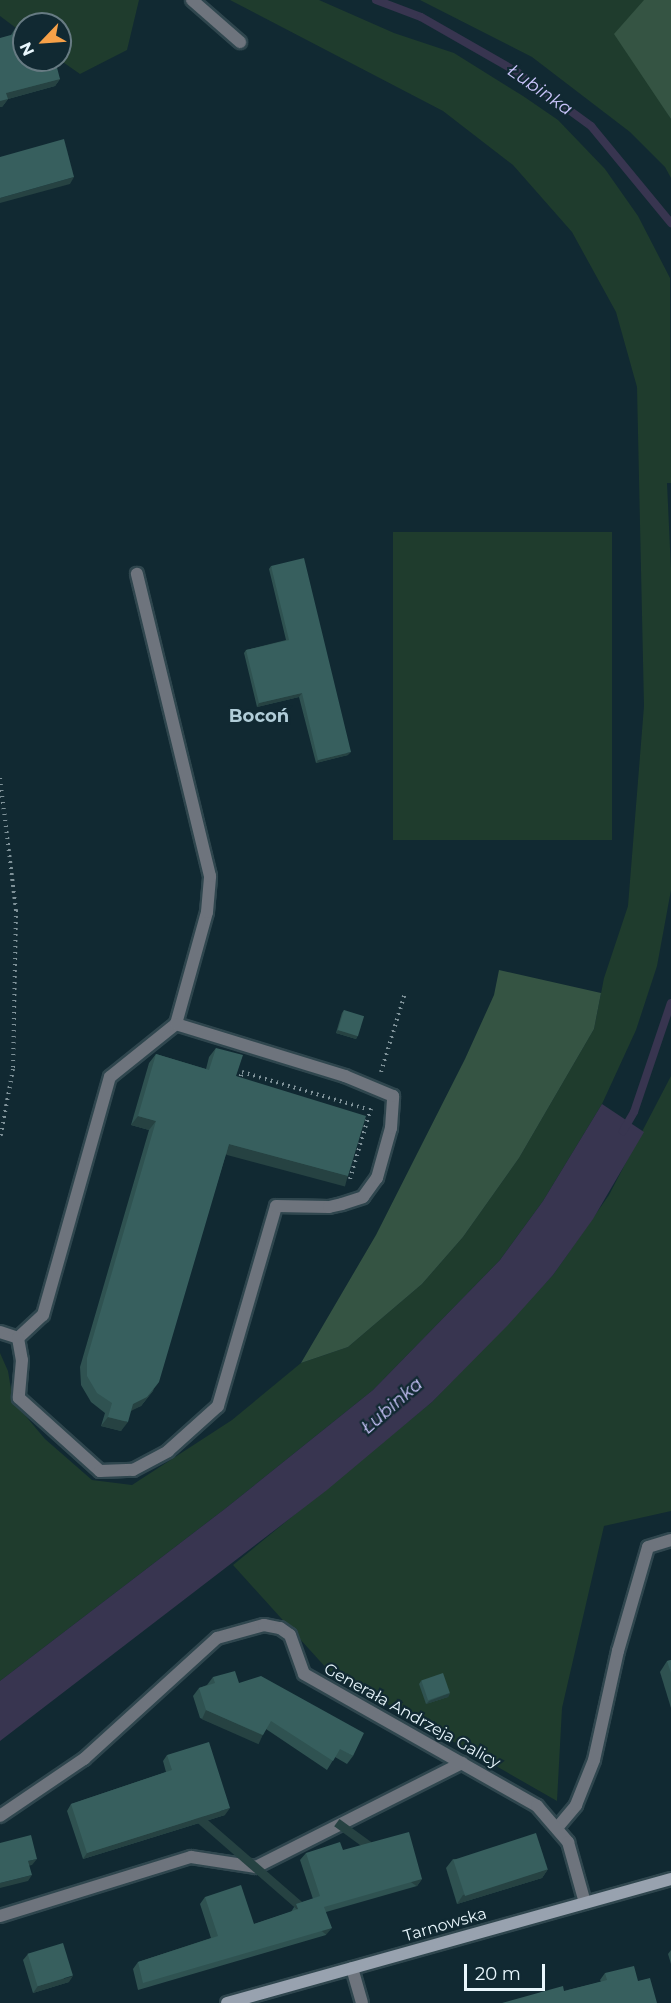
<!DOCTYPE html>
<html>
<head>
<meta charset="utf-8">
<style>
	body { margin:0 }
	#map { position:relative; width:671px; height:2003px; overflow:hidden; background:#112932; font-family:Montserrat,sans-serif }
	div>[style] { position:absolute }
	.green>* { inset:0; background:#1f3c2d; transform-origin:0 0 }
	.forest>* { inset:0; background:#355443 }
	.water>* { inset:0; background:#383550 }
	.stream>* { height:8px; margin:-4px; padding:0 4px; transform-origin:4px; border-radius:4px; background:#383550 }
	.path>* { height:4px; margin-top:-2px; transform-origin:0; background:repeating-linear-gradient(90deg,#7e9198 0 1.5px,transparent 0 6px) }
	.roads { filter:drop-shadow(2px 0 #2f464e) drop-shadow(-2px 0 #2f464e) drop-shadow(0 2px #2f464e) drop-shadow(0 -2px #2f464e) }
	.service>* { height:12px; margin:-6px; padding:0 6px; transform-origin:6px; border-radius:6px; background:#6e747d }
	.minor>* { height:12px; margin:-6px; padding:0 6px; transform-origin:6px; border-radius:6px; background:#6e747d }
	.secondary>* { height:12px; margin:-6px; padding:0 6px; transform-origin:6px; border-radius:6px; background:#98a2af }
	.wall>* { inset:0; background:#2f5251 }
	.shaded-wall>* { inset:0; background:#264242; transform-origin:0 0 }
	.building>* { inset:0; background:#375f5e; transform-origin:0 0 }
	span { translate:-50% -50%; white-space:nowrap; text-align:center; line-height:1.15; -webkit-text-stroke:4.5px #112932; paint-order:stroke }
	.street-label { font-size:16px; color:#e9f7fd }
	.water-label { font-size:18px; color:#c9c4fa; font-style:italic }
	.neighbourhood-label { font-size:18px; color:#b1cdd8; font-weight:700 }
	.north { position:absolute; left:12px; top:12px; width:60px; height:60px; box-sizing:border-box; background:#112932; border:2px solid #677b83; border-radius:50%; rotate:245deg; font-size:16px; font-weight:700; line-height:24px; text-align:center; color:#e9f7fd }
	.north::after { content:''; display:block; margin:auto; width:21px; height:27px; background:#f7a148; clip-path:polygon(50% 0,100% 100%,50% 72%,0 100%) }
	.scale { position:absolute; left:464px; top:1964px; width:81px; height:27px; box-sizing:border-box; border:3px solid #e9f7fd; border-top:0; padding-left:8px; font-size:18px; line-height:21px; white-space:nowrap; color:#e9f7fd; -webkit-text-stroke:4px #112932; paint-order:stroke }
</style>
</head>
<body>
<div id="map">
	<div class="green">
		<div style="clip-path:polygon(0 0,139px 0,127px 50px,80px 74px,60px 60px,60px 24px,24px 24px,24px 34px,0 16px)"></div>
		<div style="clip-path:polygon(230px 0,319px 0,394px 33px,454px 53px,523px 96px,558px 120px,605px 169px,638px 216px,670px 278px,671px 483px,667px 483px,671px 570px,671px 890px,657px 966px,636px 1030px,602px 1104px,543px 1201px,500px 1260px,373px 1390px,226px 1508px,0 1681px,0 1353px,8px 1371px,13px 1401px,45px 1439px,92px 1480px,132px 1485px,232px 1420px,301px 1363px,348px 1347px,422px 1284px,463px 1237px,519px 1158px,594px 1029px,604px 978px,628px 906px,644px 706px,637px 387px,616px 312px,572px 232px,513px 165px,443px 111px)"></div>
		<div style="clip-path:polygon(420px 0,648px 0,649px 82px,671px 119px,671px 178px,665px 167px,630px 132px,532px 57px)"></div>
		<div style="left:393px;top:532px;width:219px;height:308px"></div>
		<div style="clip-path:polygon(671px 1076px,671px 1511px,604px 1526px,562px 1708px,557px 1801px,328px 1670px,233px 1565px,432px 1402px,553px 1275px,609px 1195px)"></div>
	</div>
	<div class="forest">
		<div style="clip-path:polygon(644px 0,671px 0,671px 119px,614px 34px)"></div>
		<div style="clip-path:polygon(499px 970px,601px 993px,594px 1029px,519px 1158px,463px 1237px,422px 1284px,348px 1347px,301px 1363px,376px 1235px,465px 1059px,494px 995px)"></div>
	</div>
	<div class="water">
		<div style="clip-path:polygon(602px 1104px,644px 1132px,593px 1219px,553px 1275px,508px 1325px,432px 1402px,327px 1490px,0 1741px,0 1681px,226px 1508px,373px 1390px,500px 1260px,543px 1201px)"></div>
	</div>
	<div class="stream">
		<div style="left:376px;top:0;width:48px;rotate:20.7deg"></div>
		<div style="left:421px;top:17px;width:111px;rotate:29.8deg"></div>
		<div style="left:517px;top:72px;width:92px;rotate:36.1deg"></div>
		<div style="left:591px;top:126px;width:126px;rotate:50.5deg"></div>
		<div style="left:623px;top:1131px;width:22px;rotate:-60deg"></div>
		<div style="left:634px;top:1112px;width:115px;rotate:-71.3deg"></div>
	</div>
	<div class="path">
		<div style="left:0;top:778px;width:133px;rotate:83.1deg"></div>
		<div style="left:16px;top:910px;width:159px;rotate:91.1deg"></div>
		<div style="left:13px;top:1069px;width:71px;rotate:100.5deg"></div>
		<div style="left:381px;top:1072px;width:83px;rotate:-73.1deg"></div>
		<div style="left:239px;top:1082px;width:10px;rotate:-73deg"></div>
		<div style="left:242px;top:1072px;width:130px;rotate:16.5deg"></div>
		<div style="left:350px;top:1179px;width:74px;rotate:-73.5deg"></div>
	</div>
	<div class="roads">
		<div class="service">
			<div style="left:192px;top:0;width:64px;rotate:41.2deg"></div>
			<div style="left:0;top:1332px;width:19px;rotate:18deg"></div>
			<div style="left:18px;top:1338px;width:34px;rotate:-43deg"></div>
			<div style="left:43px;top:1315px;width:247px;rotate:-74.3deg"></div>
			<div style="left:110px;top:1077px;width:85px;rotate:-38.8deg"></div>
			<div style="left:176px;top:1024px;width:116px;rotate:-74.5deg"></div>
			<div style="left:207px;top:912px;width:36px;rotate:-85deg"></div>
			<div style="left:210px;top:876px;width:311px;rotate:-103.6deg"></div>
			<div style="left:18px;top:1338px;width:22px;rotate:80deg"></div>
			<div style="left:22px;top:1360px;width:38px;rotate:95deg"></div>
			<div style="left:19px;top:1398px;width:109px;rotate:42deg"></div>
			<div style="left:100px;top:1471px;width:33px;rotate:-2deg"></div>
			<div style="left:133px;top:1470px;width:40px;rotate:-28deg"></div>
			<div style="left:168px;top:1451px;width:67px;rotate:-42deg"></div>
			<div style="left:218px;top:1406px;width:208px;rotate:-73.8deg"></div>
			<div style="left:276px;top:1206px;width:53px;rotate:1.1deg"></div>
			<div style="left:329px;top:1207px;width:13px;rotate:-13deg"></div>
			<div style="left:342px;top:1204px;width:22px;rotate:-18deg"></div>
			<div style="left:363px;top:1197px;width:24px;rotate:-54deg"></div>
			<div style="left:377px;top:1178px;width:52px;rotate:-74.4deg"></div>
			<div style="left:391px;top:1128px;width:32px;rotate:-86deg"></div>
			<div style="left:393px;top:1096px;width:52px;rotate:-157.4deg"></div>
			<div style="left:345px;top:1076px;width:177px;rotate:-162.9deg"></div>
			<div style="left:557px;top:1828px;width:30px;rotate:-50deg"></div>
			<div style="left:576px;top:1805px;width:48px;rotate:-68.2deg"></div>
			<div style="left:594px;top:1760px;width:112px;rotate:-77.6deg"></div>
			<div style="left:618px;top:1651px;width:108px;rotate:-73.9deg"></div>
			<div style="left:648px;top:1547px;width:24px;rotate:-17deg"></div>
			<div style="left:0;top:1916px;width:200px;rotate:-17.2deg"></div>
			<div style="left:191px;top:1857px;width:66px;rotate:8.7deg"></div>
			<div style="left:256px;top:1867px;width:231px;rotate:-26.8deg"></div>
		</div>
		<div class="minor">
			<div style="left:0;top:1816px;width:102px;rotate:-34.2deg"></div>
			<div style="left:84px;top:1759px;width:180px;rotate:-42.3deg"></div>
			<div style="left:217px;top:1638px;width:49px;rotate:-15.5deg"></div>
			<div style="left:264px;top:1625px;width:16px;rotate:11deg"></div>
			<div style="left:280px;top:1628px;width:12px;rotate:35deg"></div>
			<div style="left:290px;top:1635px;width:41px;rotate:70.3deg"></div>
			<div style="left:304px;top:1674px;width:268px;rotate:29.5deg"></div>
			<div style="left:537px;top:1806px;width:48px;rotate:49.3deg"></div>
			<div style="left:568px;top:1842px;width:63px;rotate:74.4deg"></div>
			<div style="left:352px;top:1968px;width:36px;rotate:74deg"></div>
		</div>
		<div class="secondary">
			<div style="left:227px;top:2003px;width:461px;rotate:-15.6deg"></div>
		</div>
	</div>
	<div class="wall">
		<div style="clip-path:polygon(16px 27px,60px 79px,55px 86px,8px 99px,2px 107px,11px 35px)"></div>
		<div style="clip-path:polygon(271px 566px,348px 755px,316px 763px,299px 697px,257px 707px,244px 653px,246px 650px,286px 640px,269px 569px)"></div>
		<div style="clip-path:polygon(344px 1010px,358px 1035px,356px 1039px,336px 1033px,342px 1013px)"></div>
		<div style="clip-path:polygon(216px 1048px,236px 1076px,348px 1176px,342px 1185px,226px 1154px,153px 1391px,141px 1406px,131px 1410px,121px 1431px,101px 1426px,105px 1413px,91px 1402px,81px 1385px,80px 1367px,149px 1130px,131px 1125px,149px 1063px,156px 1054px,206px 1069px,209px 1057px)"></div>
		<div style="clip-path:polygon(671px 1660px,671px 1708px,660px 1672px,667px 1661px)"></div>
		<div style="clip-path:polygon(213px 1677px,239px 1683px,353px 1756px,347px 1764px,335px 1757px,327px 1770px,266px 1729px,258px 1743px,200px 1718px,193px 1696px,199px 1688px,207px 1685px)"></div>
		<div style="clip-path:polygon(421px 1681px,450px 1693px,448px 1697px,426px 1704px,419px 1684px)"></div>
		<div style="clip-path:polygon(167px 1755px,225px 1815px,83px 1859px,67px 1811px,71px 1804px,166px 1772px,163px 1761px)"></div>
		<div style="clip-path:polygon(343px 1850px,422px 1879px,417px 1886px,326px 1912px,326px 1935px,138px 1990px,133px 1969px,138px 1962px,211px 1938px,200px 1904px,205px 1897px,254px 1924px,291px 1912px,296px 1904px,313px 1899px,300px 1860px,306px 1853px)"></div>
		<div style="clip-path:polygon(453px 1859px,548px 1869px,542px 1878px,457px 1904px,446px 1868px)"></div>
		<div style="clip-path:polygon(671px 1950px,671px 1964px,668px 1954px)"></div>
		<div style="clip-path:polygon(28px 1954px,69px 1982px,33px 1993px,23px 1960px)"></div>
		<div style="clip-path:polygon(605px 1973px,638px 1981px,564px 1991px,601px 1982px,600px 1980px)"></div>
	</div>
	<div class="shaded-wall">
		<div style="clip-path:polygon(60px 79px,55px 86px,8px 99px,2px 107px,0 107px,0 101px,6px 93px)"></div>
		<div style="clip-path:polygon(74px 177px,70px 184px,0 203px,0 198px)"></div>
		<div style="clip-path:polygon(302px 693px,299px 697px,257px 707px,259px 703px)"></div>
		<div style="clip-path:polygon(351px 752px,348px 755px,316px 763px,318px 760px)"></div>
		<div style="clip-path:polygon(338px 1030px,358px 1035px,356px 1039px,336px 1033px)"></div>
		<div style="clip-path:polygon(138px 1116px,156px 1121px,149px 1130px,131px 1125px)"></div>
		<div style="left:229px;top:1144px;width:123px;height:11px;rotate:15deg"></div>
		<div style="clip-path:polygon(159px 1382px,141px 1406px,127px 1413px,133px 1404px)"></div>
		<div style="clip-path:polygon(108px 1417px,128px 1422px,121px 1431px,101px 1426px)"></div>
		<div style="clip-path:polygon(450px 1693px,448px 1697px,426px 1704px,429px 1701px)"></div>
		<div style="left:206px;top:1710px;width:62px;height:10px;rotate:24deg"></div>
		<div style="clip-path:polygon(230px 1808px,225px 1815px,83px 1859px,87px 1853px)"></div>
		<div style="clip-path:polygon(37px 1859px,32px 1865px,24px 1867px,28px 1861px)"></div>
		<div style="clip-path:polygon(548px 1869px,542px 1878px,457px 1904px,463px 1895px)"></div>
		<div style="clip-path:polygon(32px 1875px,28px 1881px,0 1888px,0 1883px)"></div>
		<div style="left:422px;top:1879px;width:9px;height:102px;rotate:126deg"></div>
		<div style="left:332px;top:1928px;width:9px;height:197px;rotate:131deg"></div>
		<div style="clip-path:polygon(73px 1976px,69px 1982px,33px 1993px,38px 1986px)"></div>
	</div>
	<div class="building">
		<div style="clip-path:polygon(44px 20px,46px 24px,29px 24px)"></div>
		<div style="clip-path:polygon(24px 25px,24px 60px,55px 60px,60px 79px,6px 93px,8px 99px,0 101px,0 38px,18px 33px,16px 27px)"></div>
		<div style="clip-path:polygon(64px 139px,74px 177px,0 198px,0 157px)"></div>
		<div style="clip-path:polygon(304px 558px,351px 752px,318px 760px,302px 693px,259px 703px,246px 650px,289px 640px,271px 566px)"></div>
		<div style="left:344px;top:1010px;width:21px;height:21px;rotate:17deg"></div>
		<div style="clip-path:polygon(216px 1048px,243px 1055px,236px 1076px,366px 1116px,348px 1176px,229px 1144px,159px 1382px,147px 1397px,133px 1404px,128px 1422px,108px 1417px,112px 1403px,97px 1393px,87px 1376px,87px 1358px,156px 1121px,138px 1116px,156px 1054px,209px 1070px)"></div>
		<div style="clip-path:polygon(671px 1660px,671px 1673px,667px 1661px)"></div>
		<div style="clip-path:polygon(235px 1671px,239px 1683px,261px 1676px,364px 1733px,353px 1756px,340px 1749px,333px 1761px,271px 1721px,263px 1735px,206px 1710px,199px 1688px,215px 1683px,213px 1677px)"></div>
		<div style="left:443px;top:1673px;width:21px;height:23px;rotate:71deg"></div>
		<div style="clip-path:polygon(209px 1742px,230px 1808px,87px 1853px,71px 1804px,172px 1770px,167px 1755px)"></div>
		<div style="clip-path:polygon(409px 1832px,422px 1879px,324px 1907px,332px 1928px,143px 1983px,138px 1962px,218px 1936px,205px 1897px,241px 1885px,254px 1924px,298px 1909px,296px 1904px,320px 1896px,306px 1853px,340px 1842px,343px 1850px)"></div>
		<div style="left:536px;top:1833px;width:38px;height:87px;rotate:72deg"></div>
		<div style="clip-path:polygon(31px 1835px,37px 1859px,28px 1861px,32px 1875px,0 1883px,0 1843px)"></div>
		<div style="left:63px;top:1943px;width:34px;height:37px;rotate:73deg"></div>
		<div style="clip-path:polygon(634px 1966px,638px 1981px,650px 1978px,657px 2003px,502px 2003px,563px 1986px,564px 1991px,607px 1980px,605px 1973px)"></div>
	</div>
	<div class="street-label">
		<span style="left:412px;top:1716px;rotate:29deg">Generała Andrzeja Galicy</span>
		<span style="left:445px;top:1925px;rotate:-16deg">Tarnowska</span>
	</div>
	<div class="water-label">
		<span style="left:540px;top:90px;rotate:35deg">Łubinka</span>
		<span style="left:392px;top:1406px;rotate:-41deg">Łubinka</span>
	</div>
	<div class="neighbourhood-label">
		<span style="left:259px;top:716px">Bocoń</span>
	</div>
	<div class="north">N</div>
	<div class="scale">20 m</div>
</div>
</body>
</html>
